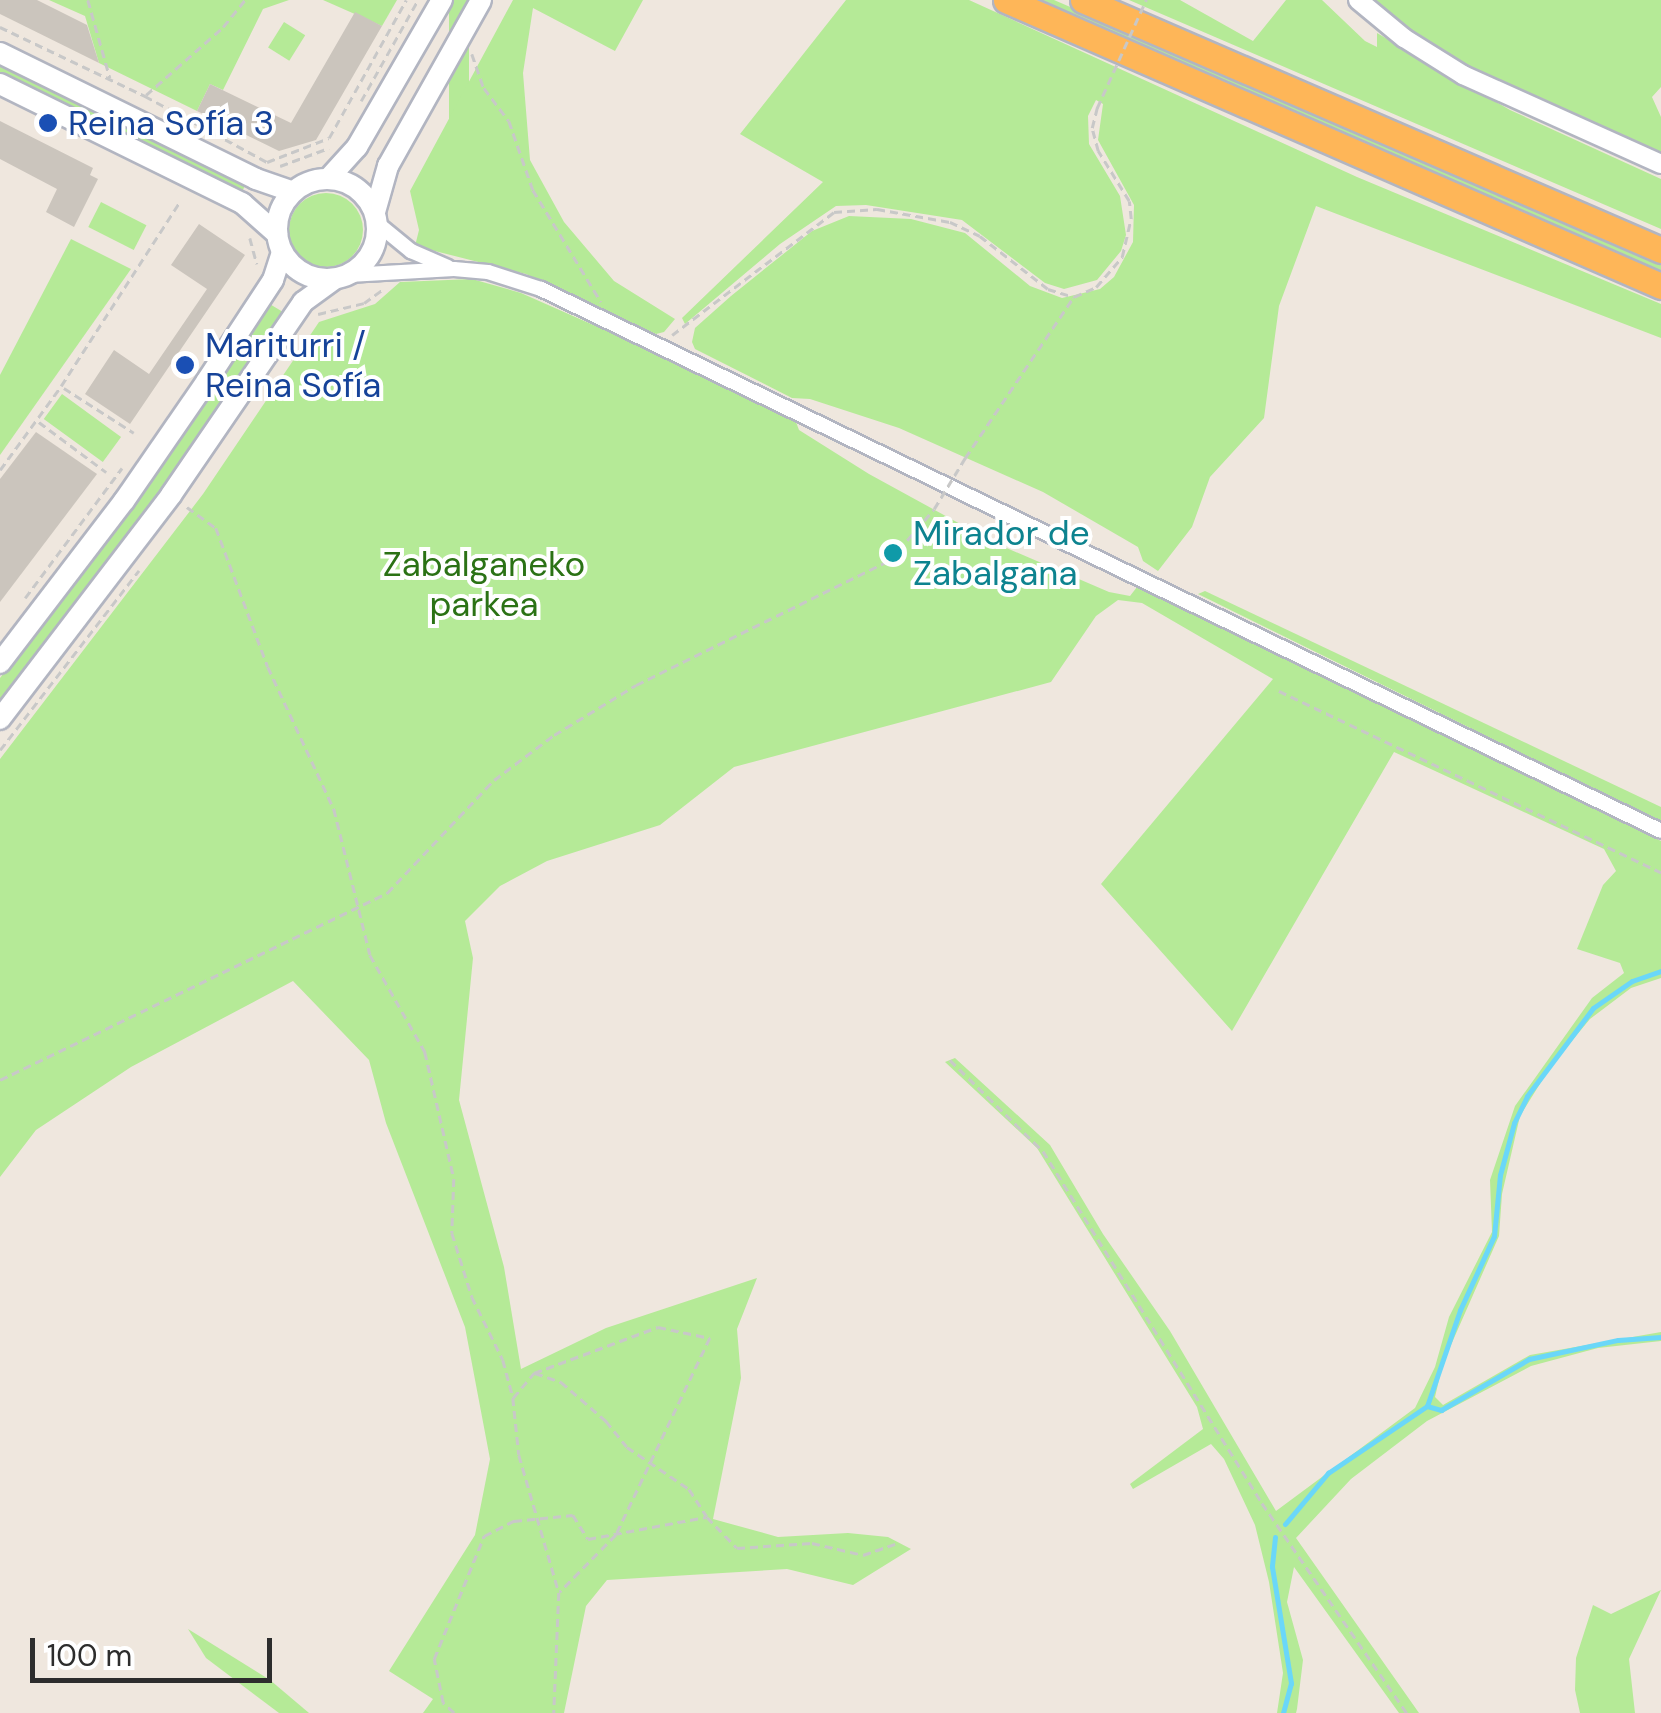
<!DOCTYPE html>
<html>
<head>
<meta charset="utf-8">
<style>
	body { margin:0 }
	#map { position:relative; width:1661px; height:1713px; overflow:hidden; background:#efe7de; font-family:"DM Sans",sans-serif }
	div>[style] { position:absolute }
	.green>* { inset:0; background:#b5ea97; transform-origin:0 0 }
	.round { border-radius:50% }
	.stream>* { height:5px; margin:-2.5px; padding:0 2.5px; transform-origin:2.5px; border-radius:2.5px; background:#6ad7f9 }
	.building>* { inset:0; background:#cbc5bd }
	.path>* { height:2.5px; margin-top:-1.25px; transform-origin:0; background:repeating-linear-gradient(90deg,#c8c8c8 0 8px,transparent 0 13px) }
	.roads { filter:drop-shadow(2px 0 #b2b5c1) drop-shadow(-2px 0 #b2b5c1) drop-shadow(0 2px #b2b5c1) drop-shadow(0 -2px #b2b5c1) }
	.minor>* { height:14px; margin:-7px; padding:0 7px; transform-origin:7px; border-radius:7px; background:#fff }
	.tertiary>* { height:18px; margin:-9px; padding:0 9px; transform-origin:9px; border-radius:9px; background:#fff }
	.secondary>* { height:20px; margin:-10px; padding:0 10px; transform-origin:10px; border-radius:10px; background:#fff }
	.secondary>.ring { margin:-10px; padding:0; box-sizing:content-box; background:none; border:20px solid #fff; border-radius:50% }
	.trunk>* { height:25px; margin:-12.5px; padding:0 12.5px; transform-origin:12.5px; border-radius:12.5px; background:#feb658 }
	.path-bridge>* { height:2.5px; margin-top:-1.25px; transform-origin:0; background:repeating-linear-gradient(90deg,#c8c8c8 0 8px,transparent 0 13px) }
	.dots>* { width:28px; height:28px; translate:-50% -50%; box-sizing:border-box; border:5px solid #fff; border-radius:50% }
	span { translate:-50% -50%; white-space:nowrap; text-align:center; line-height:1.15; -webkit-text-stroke:8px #fff; paint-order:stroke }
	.transit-label { font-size:35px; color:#164399 }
	.left { translate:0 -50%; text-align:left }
	.culture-label { font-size:35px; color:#0d838f }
	.park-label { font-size:35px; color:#2b7215 }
	.scale { position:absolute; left:30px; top:1638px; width:242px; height:45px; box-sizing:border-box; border:5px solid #2d2d2d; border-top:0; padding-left:12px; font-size:30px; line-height:35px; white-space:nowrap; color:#2d2d2d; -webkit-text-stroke:8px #fff; paint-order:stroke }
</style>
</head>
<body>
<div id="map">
	<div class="green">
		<div style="clip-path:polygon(49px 0,289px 0,263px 9px,223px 90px,210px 84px,197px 111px,99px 63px,85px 16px)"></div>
		<div style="clip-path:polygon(323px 0,397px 0,382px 26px)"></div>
		<div style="left:449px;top:0;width:20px;height:166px"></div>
		<div style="clip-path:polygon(513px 0,643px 0,615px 51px,533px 8px,523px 73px,530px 160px,564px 222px,614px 281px,675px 319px,664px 332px,656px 334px,526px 274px,415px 246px,419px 230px,410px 191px)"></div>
		<div style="clip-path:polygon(846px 0,969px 0,1357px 177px,1661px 304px,1661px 338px,1316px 206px,1279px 306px,1264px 418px,1210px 477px,1192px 527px,1158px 571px,1143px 561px,1138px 547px,1043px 492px,899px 428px,810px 399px,792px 398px,695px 349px,692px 342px,695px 328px,731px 296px,812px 231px,849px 216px,911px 219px,965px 233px,1030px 286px,1062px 298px,1100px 289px,1114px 277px,1133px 242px,1134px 205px,1098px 140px,1103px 104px,1096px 100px,1088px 116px,1089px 144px,1120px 196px,1126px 235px,1121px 251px,1097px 280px,1064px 289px,1045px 283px,962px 220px,866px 205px,836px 206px,780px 244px,685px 324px,682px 318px,823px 182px,740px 134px)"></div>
		<div style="clip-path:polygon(1032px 0,1054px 0,1661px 261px,1661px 272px)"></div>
		<div style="clip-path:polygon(1129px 0,1180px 0,1253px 41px,1286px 0,1322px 0,1365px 41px,1377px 47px,1377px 33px,1510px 110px,1661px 179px,1661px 229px)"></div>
		<div style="clip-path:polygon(1369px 0,1661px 0,1661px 87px,1652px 97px,1661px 117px,1661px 155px,1497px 82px,1441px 52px)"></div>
		<div style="left:284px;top:22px;width:25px;height:30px;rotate:32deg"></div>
		<div style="left:0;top:63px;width:274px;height:13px;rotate:26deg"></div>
		<div class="round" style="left:289px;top:193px;width:74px;height:74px"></div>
		<div style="left:101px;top:202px;width:51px;height:28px;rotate:27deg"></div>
		<div style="clip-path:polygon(71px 239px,131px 269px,0 455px,0 375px)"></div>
		<div style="clip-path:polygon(472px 279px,521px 293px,677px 362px,796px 422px,799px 430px,869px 474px,995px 543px,1109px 592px,1130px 596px,1137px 587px,1661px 841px,1661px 978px,1631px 988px,1590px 1019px,1551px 1066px,1520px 1116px,1502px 1194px,1499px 1236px,1443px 1363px,1435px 1397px,1443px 1405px,1530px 1355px,1661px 1332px,1661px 1341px,1598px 1348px,1531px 1366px,1427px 1421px,1351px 1479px,1296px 1538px,1419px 1713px,1399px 1713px,1294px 1567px,1287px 1602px,1303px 1660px,1297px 1709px,1296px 1713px,1277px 1713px,1283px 1673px,1269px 1582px,1255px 1525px,1224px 1459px,1211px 1444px,1133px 1489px,1130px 1484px,1203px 1429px,1197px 1407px,1037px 1148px,945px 1062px,955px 1058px,1050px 1145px,1103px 1234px,1170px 1331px,1276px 1511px,1415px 1408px,1435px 1367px,1449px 1317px,1492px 1232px,1490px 1180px,1515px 1106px,1592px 998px,1624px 973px,1620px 963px,1577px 949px,1603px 885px,1616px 871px,1604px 849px,1394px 752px,1232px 1031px,1101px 884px,1273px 679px,1142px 603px,1118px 600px,1096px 616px,1051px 682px,734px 767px,660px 825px,547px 861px,500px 886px,465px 921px,473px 958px,459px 1100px,504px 1267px,521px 1369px,606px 1328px,757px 1278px,737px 1329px,741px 1378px,713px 1519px,778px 1537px,848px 1533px,888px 1537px,911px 1549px,853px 1585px,787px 1569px,607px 1580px,586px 1606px,564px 1713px,423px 1713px,433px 1699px,389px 1671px,475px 1535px,490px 1459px,465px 1327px,386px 1123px,369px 1060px,293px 981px,131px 1067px,36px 1130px,0 1177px,0 759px,203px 494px,319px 322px,375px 304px,400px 282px)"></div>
		<div style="clip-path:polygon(268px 303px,283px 312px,188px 456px,0 703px,0 678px,158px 469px)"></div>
		<div style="left:62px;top:394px;width:73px;height:31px;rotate:36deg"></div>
		<div style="clip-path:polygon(1205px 591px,1661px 807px,1661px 822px,1198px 594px)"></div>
		<div style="clip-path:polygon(1661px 1590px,1629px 1659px,1635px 1713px,1580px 1713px,1575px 1690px,1576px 1658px,1593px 1605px,1611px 1614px)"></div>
		<div style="clip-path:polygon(188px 1629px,270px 1680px,309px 1713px,279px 1713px,206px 1658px)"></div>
	</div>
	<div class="stream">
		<div style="left:1427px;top:1406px;width:15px;rotate:16deg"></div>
		<div style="left:1441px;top:1410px;width:102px;rotate:-30.1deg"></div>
		<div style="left:1529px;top:1359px;width:91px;rotate:-12.1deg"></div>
		<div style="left:1618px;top:1340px;width:43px;rotate:-4deg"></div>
		<div style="left:1285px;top:1524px;width:67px;rotate:-49.9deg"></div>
		<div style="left:1328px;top:1473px;width:120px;rotate:-34.1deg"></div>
		<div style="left:1427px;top:1406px;width:102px;rotate:-71deg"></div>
		<div style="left:1460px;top:1310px;width:81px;rotate:-65.3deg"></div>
		<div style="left:1494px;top:1236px;width:61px;rotate:-84.4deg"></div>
		<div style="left:1500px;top:1175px;width:54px;rotate:-74.9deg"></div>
		<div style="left:1514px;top:1123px;width:30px;rotate:-64deg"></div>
		<div style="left:1527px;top:1096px;width:110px;rotate:-53.1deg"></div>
		<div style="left:1593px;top:1008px;width:47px;rotate:-34.7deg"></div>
		<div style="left:1632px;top:981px;width:31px;rotate:-19deg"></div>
		<div style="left:1275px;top:1537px;width:30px;rotate:96deg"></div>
		<div style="left:1272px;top:1567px;width:118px;rotate:80.7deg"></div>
		<div style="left:1291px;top:1683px;width:31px;rotate:105deg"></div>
	</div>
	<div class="building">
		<div style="clip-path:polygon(0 0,37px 0,87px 25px,99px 63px,0 14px)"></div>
		<div style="clip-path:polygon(355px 12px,382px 26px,316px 140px,279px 151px,197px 111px,210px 84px,291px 123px)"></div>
		<div style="clip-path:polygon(0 121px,93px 168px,90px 175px,98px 179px,74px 227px,46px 212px,57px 189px,0 159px)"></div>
		<div style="clip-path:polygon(199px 224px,245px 255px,130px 424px,85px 394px,114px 350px,149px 374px,207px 289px,171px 265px)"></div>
		<div style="clip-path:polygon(36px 432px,97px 474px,0 602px,0 479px)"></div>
	</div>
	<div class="path">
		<div style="left:88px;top:0;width:81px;rotate:74.2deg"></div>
		<div style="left:0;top:27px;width:161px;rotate:25.4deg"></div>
		<div style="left:145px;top:96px;width:139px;rotate:28.4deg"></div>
		<div style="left:267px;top:162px;width:66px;rotate:-21.2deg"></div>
		<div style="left:329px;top:138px;width:158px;rotate:-60.8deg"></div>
		<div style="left:472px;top:54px;width:36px;rotate:71deg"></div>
		<div style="left:484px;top:88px;width:41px;rotate:52.9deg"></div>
		<div style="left:509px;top:121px;width:73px;rotate:70.8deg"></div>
		<div style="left:533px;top:190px;width:131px;rotate:58.7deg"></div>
		<div style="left:146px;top:95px;width:103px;rotate:-41.4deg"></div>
		<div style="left:223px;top:27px;width:35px;rotate:-51deg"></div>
		<div style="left:361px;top:101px;width:116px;rotate:-60.6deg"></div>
		<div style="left:280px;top:166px;width:52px;rotate:-20.2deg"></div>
		<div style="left:250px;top:238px;width:27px;rotate:75deg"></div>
		<div style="left:318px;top:314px;width:47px;rotate:-13.4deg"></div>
		<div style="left:364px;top:303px;width:24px;rotate:-36deg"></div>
		<div style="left:672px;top:335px;width:203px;rotate:-37.2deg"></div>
		<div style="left:834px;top:212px;width:43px;rotate:-4deg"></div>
		<div style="left:877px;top:209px;width:74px;rotate:10.1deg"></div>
		<div style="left:950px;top:222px;width:33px;rotate:25deg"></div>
		<div style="left:980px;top:236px;width:86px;rotate:37.9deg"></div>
		<div style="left:1048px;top:289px;width:27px;rotate:17deg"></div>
		<div style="left:1074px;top:297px;width:24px;rotate:-24deg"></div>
		<div style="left:1096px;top:287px;width:40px;rotate:-49deg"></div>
		<div style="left:1122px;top:257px;width:39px;rotate:-77deg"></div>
		<div style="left:1131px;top:219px;width:18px;rotate:-96deg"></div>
		<div style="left:1129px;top:201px;width:59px;rotate:-121.8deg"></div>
		<div style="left:1098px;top:151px;width:24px;rotate:-105deg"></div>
		<div style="left:1092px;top:128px;width:21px;rotate:-76deg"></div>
		<div style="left:64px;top:388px;width:83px;rotate:32.7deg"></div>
		<div style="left:39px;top:422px;width:84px;rotate:36.7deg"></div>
		<div style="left:965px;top:458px;width:193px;rotate:-56deg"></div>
		<div style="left:0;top:470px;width:104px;rotate:-54deg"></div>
		<div style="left:61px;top:386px;width:220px;rotate:-57.2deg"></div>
		<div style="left:187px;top:507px;width:36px;rotate:36deg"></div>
		<div style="left:216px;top:528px;width:148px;rotate:69.5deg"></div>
		<div style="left:268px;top:667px;width:157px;rotate:65.1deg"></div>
		<div style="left:334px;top:809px;width:150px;rotate:76.1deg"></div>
		<div style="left:370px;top:955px;width:112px;rotate:60.4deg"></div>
		<div style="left:425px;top:1052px;width:130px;rotate:77.1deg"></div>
		<div style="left:454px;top:1179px;width:54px;rotate:92.1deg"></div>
		<div style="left:452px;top:1233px;width:67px;rotate:72.6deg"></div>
		<div style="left:472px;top:1297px;width:70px;rotate:63.8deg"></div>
		<div style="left:503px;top:1360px;width:39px;rotate:75deg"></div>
		<div style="left:513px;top:1398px;width:57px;rotate:84deg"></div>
		<div style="left:519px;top:1455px;width:144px;rotate:73.8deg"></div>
		<div style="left:559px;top:1593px;width:120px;rotate:92.4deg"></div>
		<div style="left:25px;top:598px;width:162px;rotate:-53.3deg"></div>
		<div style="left:1279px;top:691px;width:423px;rotate:25.4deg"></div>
		<div style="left:0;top:750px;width:227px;rotate:-52.3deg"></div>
		<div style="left:950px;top:1060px;width:130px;rotate:44.4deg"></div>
		<div style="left:1043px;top:1151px;width:415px;rotate:58.1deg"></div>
		<div style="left:1262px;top:1503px;width:255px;rotate:55.4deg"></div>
		<div style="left:0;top:1080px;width:430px;rotate:-25.8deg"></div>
		<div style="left:387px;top:893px;width:156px;rotate:-46.6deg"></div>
		<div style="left:494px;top:780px;width:75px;rotate:-36.9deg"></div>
		<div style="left:554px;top:735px;width:96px;rotate:-31.4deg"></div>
		<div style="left:636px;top:685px;width:283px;rotate:-26.2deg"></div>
		<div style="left:890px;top:560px;width:67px;rotate:-49.2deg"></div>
		<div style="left:535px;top:1373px;width:28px;rotate:19deg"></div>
		<div style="left:561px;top:1382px;width:60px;rotate:40.9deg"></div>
		<div style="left:606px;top:1421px;width:33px;rotate:51deg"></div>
		<div style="left:627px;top:1447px;width:75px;rotate:34.1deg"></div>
		<div style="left:689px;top:1489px;width:33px;rotate:57deg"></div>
		<div style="left:707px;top:1517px;width:43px;rotate:45.9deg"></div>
		<div style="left:737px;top:1548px;width:75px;rotate:-3.8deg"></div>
		<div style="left:812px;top:1543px;width:52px;rotate:13.2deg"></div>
		<div style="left:863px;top:1555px;width:34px;rotate:-19deg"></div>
		<div style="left:513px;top:1398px;width:33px;rotate:-50deg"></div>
		<div style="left:534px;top:1373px;width:132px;rotate:-20.4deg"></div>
		<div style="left:658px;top:1327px;width:53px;rotate:11.9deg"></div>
		<div style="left:710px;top:1338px;width:218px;rotate:115.5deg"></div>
		<div style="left:616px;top:1535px;width:80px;rotate:134.5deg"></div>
		<div style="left:454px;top:1713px;width:15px;rotate:-138deg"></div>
		<div style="left:443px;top:1703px;width:45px;rotate:-101.6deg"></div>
		<div style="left:434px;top:1659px;width:133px;rotate:-67.9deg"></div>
		<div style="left:484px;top:1536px;width:34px;rotate:-27deg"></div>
		<div style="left:514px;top:1521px;width:59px;rotate:-5.8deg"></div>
		<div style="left:573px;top:1515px;width:28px;rotate:58deg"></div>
		<div style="left:588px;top:1539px;width:120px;rotate:-10.6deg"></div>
	</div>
	<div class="roads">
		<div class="minor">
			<div style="left:378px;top:224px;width:43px;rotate:39.3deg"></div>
			<div style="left:411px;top:251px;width:40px;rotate:23.4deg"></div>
			<div style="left:349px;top:275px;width:105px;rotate:-3.3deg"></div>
			<div style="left:454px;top:269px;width:34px;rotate:5deg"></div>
			<div style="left:488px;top:272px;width:56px;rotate:17.8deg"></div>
			<div style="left:541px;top:289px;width:1244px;rotate:25.82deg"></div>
		</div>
		<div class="tertiary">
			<div style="left:1358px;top:0;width:60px;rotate:39.6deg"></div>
			<div style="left:1404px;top:38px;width:70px;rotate:32.1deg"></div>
			<div style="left:1463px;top:75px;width:217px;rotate:24.2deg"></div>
		</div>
		<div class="secondary">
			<div style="left:0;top:53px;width:285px;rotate:26.2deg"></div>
			<div style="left:256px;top:179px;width:39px;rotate:19deg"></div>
			<div style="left:0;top:84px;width:270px;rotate:26.2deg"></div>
			<div style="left:242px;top:203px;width:47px;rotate:41.5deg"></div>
			<div class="ring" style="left:277px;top:179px;width:80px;height:80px"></div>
			<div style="left:328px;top:179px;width:43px;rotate:-47.8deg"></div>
			<div style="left:357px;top:147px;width:170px;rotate:-60deg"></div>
			<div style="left:375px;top:212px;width:48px;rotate:-74.2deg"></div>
			<div style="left:388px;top:166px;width:190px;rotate:-60.7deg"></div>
			<div style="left:0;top:663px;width:204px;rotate:-52.6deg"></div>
			<div style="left:124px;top:501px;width:145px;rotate:-55.4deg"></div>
			<div style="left:206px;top:382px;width:122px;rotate:-56.7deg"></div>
			<div style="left:273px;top:280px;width:29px;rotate:-72deg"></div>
			<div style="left:0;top:719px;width:282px;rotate:-52.6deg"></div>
			<div style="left:171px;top:495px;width:234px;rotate:-55.6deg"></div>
			<div style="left:303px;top:302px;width:37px;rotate:-36deg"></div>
		</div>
		<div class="trunk">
			<div style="left:1006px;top:0;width:715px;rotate:23.59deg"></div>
			<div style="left:1083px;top:0;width:630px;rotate:23.39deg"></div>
		</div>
	</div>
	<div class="path-bridge">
		<div style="left:1097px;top:108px;width:119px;rotate:-65.6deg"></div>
		<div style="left:934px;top:509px;width:60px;rotate:-58.7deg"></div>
	</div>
	<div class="dots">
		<div style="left:48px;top:123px;background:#1a4fb4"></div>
		<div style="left:185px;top:365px;background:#1a4fb4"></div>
		<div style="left:893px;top:553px;background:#0f9aa8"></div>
	</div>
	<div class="transit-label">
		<span class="left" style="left:68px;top:123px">Reina Sofía 3</span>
		<span class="left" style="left:205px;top:365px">Mariturri /<br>Reina Sofía</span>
	</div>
	<div class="culture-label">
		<span class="left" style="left:913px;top:553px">Mirador de<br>Zabalgana</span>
	</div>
	<div class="park-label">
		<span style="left:484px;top:584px">Zabalganeko<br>parkea</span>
	</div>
	<div class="scale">100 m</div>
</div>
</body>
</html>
